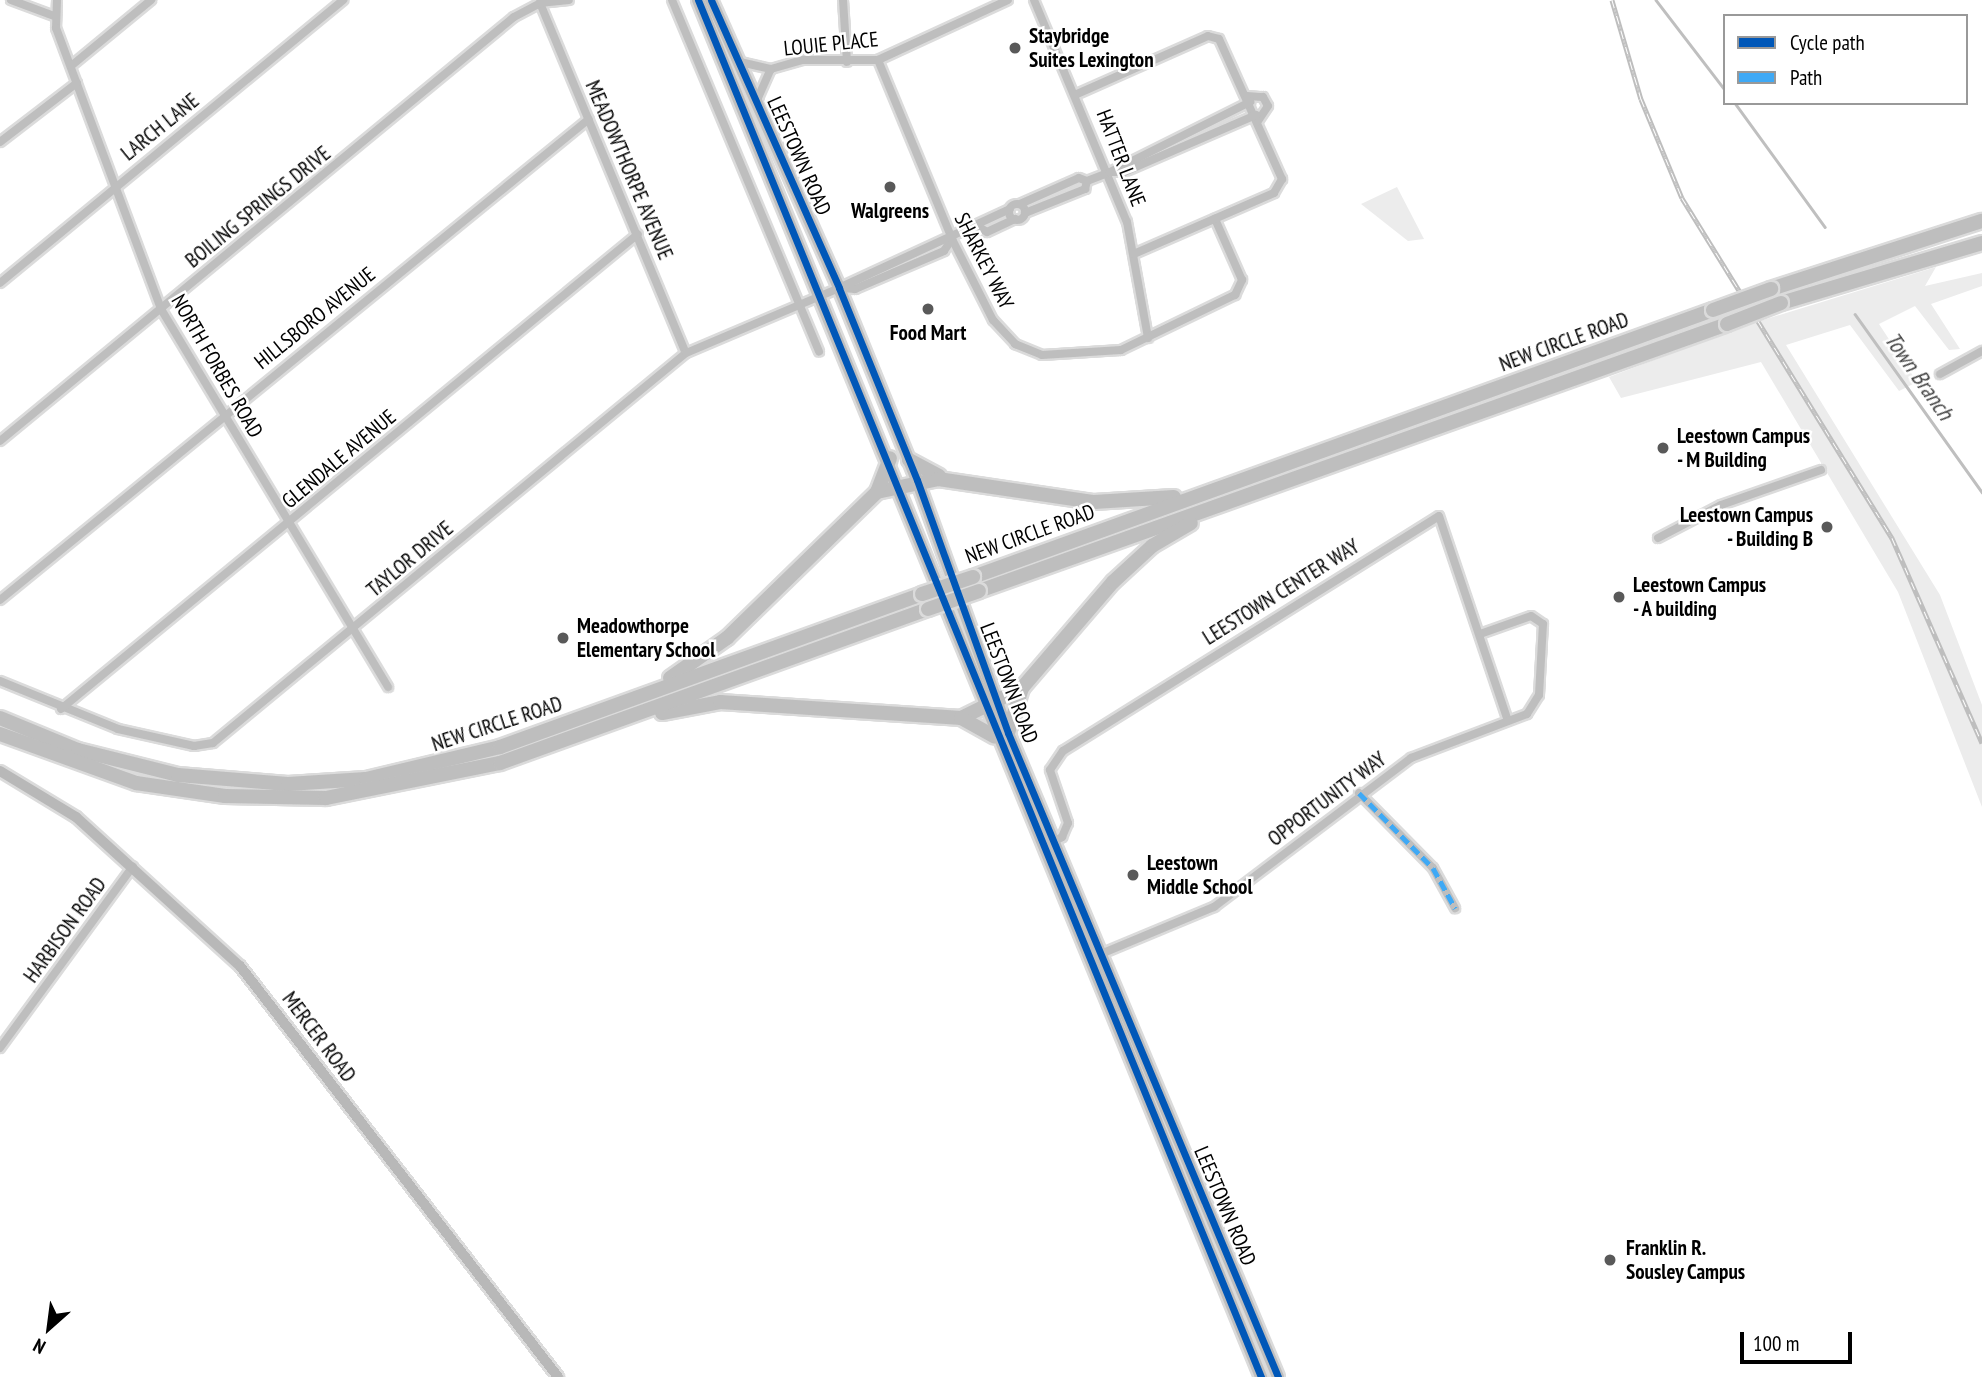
<!DOCTYPE html>
<html>
<head>
<meta charset="utf-8">
<style>
	body { margin:0 }
	#map { position:relative; width:1982px; height:1377px; overflow:hidden; background:#fff; font-family:"PT Sans Narrow",sans-serif }
	div>[style] { position:absolute }
	.green>* { inset:0; background:#ececec }
	.stream>* { height:2.5px; margin:-1.25px; padding:0 1.25px; transform-origin:1.25px; border-radius:1.25px; background:#bfbfbf }
	.roads { filter:drop-shadow(2px 0 #dbdbdb) drop-shadow(-2px 0 #dbdbdb) drop-shadow(0 2px #dbdbdb) drop-shadow(0 -2px #dbdbdb) }
	.street>* { height:8px; margin:-4px; padding:0 4px; transform-origin:4px; border-radius:4px; background:#bebebe }
	.street>.ring { margin:-4px; padding:0; box-sizing:content-box; background:none; border:8px solid #bebebe; border-radius:50% }
	.secondary>* { height:10px; margin:-5px; padding:0 5px; transform-origin:5px; border-radius:5px; background:#b8b8b8 }
	.primary>* { height:12px; margin:-6px; padding:0 6px; transform-origin:6px; border-radius:6px; background:#bebebe }
	.highway>* { height:14px; margin:-7px; padding:0 7px; transform-origin:7px; border-radius:7px; background:#bebebe }
	.rail>* { height:5px; margin-top:-2.5px; transform-origin:0; background:repeating-linear-gradient(90deg,#fff 0 8px,#bebebe 0 16px); box-sizing:border-box; border-block:2px solid #bebebe }
	.bridges { filter:drop-shadow(2px 0 #dbdbdb) drop-shadow(-2px 0 #dbdbdb) drop-shadow(0 2px #dbdbdb) drop-shadow(0 -2px #dbdbdb) }
	.highway-bridge>* { height:14px; margin:-7px; padding:0 7px; transform-origin:7px; border-radius:7px; background:#bebebe }
	.quiet>* { height:5px; margin-top:-2.5px; transform-origin:0; background:repeating-linear-gradient(90deg,#3fa9f5 0 10px,transparent 0 15px) }
	.cycleway>* { height:7px; margin:-3.5px; padding:0 3.5px; transform-origin:3.5px; border-radius:3.5px; background:#0057b8 }
	.dots>* { width:19px; height:19px; translate:-50% -50%; box-sizing:border-box; border:4px solid #fff; border-radius:50% }
	span { translate:-50% -50%; white-space:nowrap; text-align:center; line-height:1.15; -webkit-text-stroke:5px #fff; paint-order:stroke }
	.poi-label { font-size:21px; color:#000; font-weight:700 }
	.left { translate:0 -50%; text-align:left }
	.right { translate:-100% -50%; text-align:right }
	.street-label { font-size:21px; color:#000 }
	.water-label { font-size:23px; color:#444; font-style:italic }
	.legend { position:absolute; left:1723px; top:14px; width:245px; height:91px; box-sizing:border-box; background:#fff; border:2px solid #999; margin:0; padding:9px 12px; list-style:none; font-size:21px; color:#000 }
	.legend li { display:flex; align-items:center; gap:14px; height:35px }
	.legend b { width:35px; border:2px solid #999 }
	.north { position:absolute; left:14px; top:1293px; width:70px; height:70px; -webkit-text-stroke:5px #fff; paint-order:stroke; rotate:208deg; font-size:19px; font-weight:700; line-height:28px; text-align:center; color:#000 }
	.north::after { content:''; display:block; margin:auto; width:24px; height:32px; background:#000; clip-path:polygon(50% 0,100% 100%,50% 72%,0 100%) }
	.scale { position:absolute; left:1740px; top:1332px; width:112px; height:32px; box-sizing:border-box; border:4px solid #000; border-top:0; padding-left:9px; font-size:21px; line-height:24px; white-space:nowrap; color:#000; -webkit-text-stroke:5px #fff; paint-order:stroke }
</style>
</head>
<body>
<div id="map">
	<div class="green">
		<div style="clip-path:polygon(1397px 187px,1424px 239px,1408px 241px,1361px 204px)"></div>
		<div style="clip-path:polygon(1936px 267px,1925px 286px,1982px 273px,1982px 286px,1931px 304px,1960px 349px,1949px 350px,1915px 306px,1879px 324px,1917px 382px,1899px 391px,1850px 325px,1786px 345px,1940px 595px,1982px 705px,1982px 807px,1898px 592px,1761px 362px,1621px 398px,1609px 377px,1747px 325px)"></div>
	</div>
	<div class="stream">
		<div style="left:1656px;top:0;width:113px;rotate:52.5deg"></div>
		<div style="left:1735px;top:103px;width:153px;rotate:54deg"></div>
		<div style="left:1855px;top:314px;width:219px;rotate:54.5deg"></div>
	</div>
	<div class="roads">
		<div class="street">
			<div style="left:11px;top:0;width:46px;rotate:20.4deg"></div>
			<div style="left:57px;top:0;width:28px;rotate:92deg"></div>
			<div style="left:56px;top:28px;width:300px;rotate:69.5deg"></div>
			<div style="left:161px;top:309px;width:441px;rotate:59deg"></div>
			<div style="left:672px;top:0;width:381px;rotate:67.3deg"></div>
			<div style="left:843px;top:0;width:62px;rotate:86.3deg"></div>
			<div style="left:1034px;top:0;width:241px;rotate:67.3deg"></div>
			<div style="left:1127px;top:222px;width:118px;rotate:79.7deg"></div>
			<div style="left:540px;top:3px;width:379px;rotate:67.4deg"></div>
			<div style="left:878px;top:60px;width:194px;rotate:67.5deg"></div>
			<div style="left:952px;top:239px;width:91px;rotate:63.2deg"></div>
			<div style="left:993px;top:320px;width:33px;rotate:47deg"></div>
			<div style="left:1015px;top:344px;width:29px;rotate:22deg"></div>
			<div style="left:1042px;top:355px;width:79px;rotate:-3.6deg"></div>
			<div style="left:1121px;top:350px;width:127px;rotate:-25.8deg"></div>
			<div style="left:1235px;top:295px;width:17px;rotate:-65deg"></div>
			<div style="left:1242px;top:280px;width:67px;rotate:-113.9deg"></div>
			<div style="left:740px;top:62px;width:32px;rotate:13deg"></div>
			<div style="left:771px;top:69px;width:33px;rotate:-16deg"></div>
			<div style="left:803px;top:60px;width:75px"></div>
			<div style="left:878px;top:60px;width:143px;rotate:-24.8deg"></div>
			<div style="left:71px;top:66px;width:104px;rotate:-39.5deg"></div>
			<div style="left:1077px;top:94px;width:143px;rotate:-23.9deg"></div>
			<div style="left:1208px;top:36px;width:11px;rotate:15deg"></div>
			<div style="left:1219px;top:39px;width:154px;rotate:65.8deg"></div>
			<div style="left:1282px;top:179px;width:16px;rotate:120deg"></div>
			<div style="left:1274px;top:193px;width:153px;rotate:156.5deg"></div>
			<div style="left:1247px;top:96px;width:16px;rotate:4deg"></div>
			<div style="left:1263px;top:97px;width:10px;rotate:61deg"></div>
			<div style="left:1268px;top:106px;width:18px;rotate:124deg"></div>
			<div style="left:757px;top:100px;width:34px;rotate:-66deg"></div>
			<div style="left:0;top:142px;width:97px;rotate:-37.5deg"></div>
			<div style="left:1110px;top:172px;width:14px"></div>
			<div style="left:1124px;top:172px;width:144px;rotate:-23.4deg"></div>
			<div style="left:1020px;top:204px;width:64px;rotate:-23.8deg"></div>
			<div style="left:1079px;top:178px;width:9px;rotate:21deg"></div>
			<div style="left:1087px;top:181px;width:25px;rotate:-21deg"></div>
			<div style="left:1110px;top:172px;width:157px;rotate:-26.6deg"></div>
			<div class="ring" style="left:1009px;top:204px;width:8px;height:8px"></div>
			<div style="left:1025px;top:213px;width:65px;rotate:-21.8deg"></div>
			<div style="left:1085px;top:189px;width:8px;rotate:-76deg"></div>
			<div style="left:979px;top:227px;width:9px;rotate:32deg"></div>
			<div style="left:987px;top:232px;width:31px;rotate:-25deg"></div>
			<div style="left:952px;top:239px;width:14px;rotate:124deg"></div>
			<div style="left:944px;top:251px;width:97px;rotate:156.9deg"></div>
			<div style="left:855px;top:289px;width:16px;rotate:-176deg"></div>
			<div style="left:839px;top:288px;width:188px;rotate:-24.8deg"></div>
			<div style="left:0;top:283px;width:445px;rotate:-39.5deg"></div>
			<div style="left:1940px;top:374px;width:48px;rotate:-28.7deg"></div>
			<div style="left:0;top:441px;width:666px;rotate:-39.52deg"></div>
			<div style="left:514px;top:17px;width:30px;rotate:-28deg"></div>
			<div style="left:540px;top:3px;width:29px;rotate:-6deg"></div>
			<div style="left:1658px;top:538px;width:71px;rotate:-27.6deg"></div>
			<div style="left:1721px;top:505px;width:106px;rotate:-19.3deg"></div>
			<div style="left:0;top:600px;width:760px;rotate:-39.24deg"></div>
			<div style="left:0;top:681px;width:127px;rotate:22.1deg"></div>
			<div style="left:118px;top:729px;width:78px;rotate:12.6deg"></div>
			<div style="left:194px;top:746px;width:19px;rotate:-9deg"></div>
			<div style="left:213px;top:743px;width:613px;rotate:-39.51deg"></div>
			<div style="left:686px;top:353px;width:166px;rotate:-23deg"></div>
			<div style="left:61px;top:709px;width:747px;rotate:-39.46deg"></div>
			<div style="left:1359px;top:793px;width:105px;rotate:45.4deg"></div>
			<div style="left:1433px;top:868px;width:46px;rotate:61.2deg"></div>
			<div style="left:1049px;top:844px;width:15px;rotate:-28deg"></div>
			<div style="left:1062px;top:837px;width:15px;rotate:-67deg"></div>
			<div style="left:1068px;top:823px;width:56px;rotate:-108.8deg"></div>
			<div style="left:1050px;top:770px;width:23px;rotate:-56deg"></div>
			<div style="left:1063px;top:751px;width:443px;rotate:-32deg"></div>
			<div style="left:1439px;top:516px;width:216px;rotate:71.4deg"></div>
			<div style="left:1096px;top:956px;width:128px;rotate:-22.6deg"></div>
			<div style="left:1214px;top:907px;width:247px;rotate:-37.1deg"></div>
			<div style="left:1411px;top:758px;width:124px;rotate:-20.8deg"></div>
			<div style="left:1527px;top:714px;width:22px;rotate:-58deg"></div>
			<div style="left:1539px;top:695px;width:71px;rotate:-86.8deg"></div>
			<div style="left:1543px;top:624px;width:14px;rotate:-146deg"></div>
			<div style="left:1531px;top:616px;width:54px;rotate:160.6deg"></div>
			<div style="left:0;top:1048px;width:225px;rotate:-53.8deg"></div>
		</div>
		<div class="secondary">
			<div style="left:0;top:771px;width:89px;rotate:31.2deg"></div>
			<div style="left:76px;top:817px;width:222px;rotate:42.3deg"></div>
			<div style="left:240px;top:966px;width:520px;rotate:52.27deg"></div>
		</div>
		<div class="primary">
			<div style="left:698px;top:0;width:1488px;rotate:67.76deg"></div>
			<div style="left:711px;top:0;width:315px;rotate:66deg"></div>
			<div style="left:839px;top:288px;width:207px;rotate:67.9deg"></div>
			<div style="left:917px;top:480px;width:269px;rotate:70.2deg"></div>
			<div style="left:1008px;top:733px;width:698px;rotate:67.25deg"></div>
		</div>
		<div class="highway">
			<div style="left:1771px;top:289px;width:222px;rotate:-17.9deg"></div>
			<div style="left:1781px;top:303px;width:210px;rotate:-16.6deg"></div>
			<div style="left:909px;top:460px;width:34px;rotate:28deg"></div>
			<div style="left:877px;top:492px;width:62px;rotate:-12deg"></div>
			<div style="left:938px;top:479px;width:158px;rotate:8.4deg"></div>
			<div style="left:1094px;top:502px;width:80px;rotate:-3.6deg"></div>
			<div style="left:973px;top:577px;width:787px;rotate:-19.84deg"></div>
			<div style="left:979px;top:591px;width:794px;rotate:-19.64deg"></div>
			<div style="left:670px;top:678px;width:70px;rotate:-35.1deg"></div>
			<div style="left:727px;top:638px;width:209px;rotate:-44.2deg"></div>
			<div style="left:877px;top:492px;width:36px;rotate:-69deg"></div>
			<div style="left:662px;top:713px;width:59px;rotate:-10.7deg"></div>
			<div style="left:720px;top:702px;width:242px;rotate:3.8deg"></div>
			<div style="left:961px;top:718px;width:68px;rotate:-26.2deg"></div>
			<div style="left:0;top:718px;width:84px;rotate:22.3deg"></div>
			<div style="left:78px;top:750px;width:103px;rotate:14deg"></div>
			<div style="left:178px;top:775px;width:110px;rotate:4.7deg"></div>
			<div style="left:288px;top:784px;width:78px;rotate:-3.7deg"></div>
			<div style="left:366px;top:779px;width:138px;rotate:-13.4deg"></div>
			<div style="left:500px;top:747px;width:449px;rotate:-19.9deg"></div>
			<div style="left:961px;top:718px;width:38px;rotate:29deg"></div>
			<div style="left:1008px;top:733px;width:47px;rotate:-72.7deg"></div>
			<div style="left:1022px;top:688px;width:140px;rotate:-49.4deg"></div>
			<div style="left:1113px;top:582px;width:53px;rotate:-42.7deg"></div>
			<div style="left:1152px;top:546px;width:45px;rotate:-30.5deg"></div>
			<div style="left:0;top:734px;width:145px;rotate:19.8deg"></div>
			<div style="left:136px;top:783px;width:90px;rotate:8.3deg"></div>
			<div style="left:225px;top:796px;width:101px;rotate:1.1deg"></div>
			<div style="left:326px;top:798px;width:177px;rotate:-11.4deg"></div>
			<div style="left:500px;top:763px;width:455px;rotate:-19.8deg"></div>
		</div>
	</div>
	<div class="rail">
		<div style="left:1612px;top:0;width:103px;rotate:73.7deg"></div>
		<div style="left:1641px;top:99px;width:107px;rotate:67.5deg"></div>
		<div style="left:1682px;top:198px;width:400px;rotate:58.3deg"></div>
		<div style="left:1892px;top:538px;width:224px;rotate:66.3deg"></div>
	</div>
	<div class="bridges">
		<div class="highway-bridge">
			<div style="left:1713px;top:310px;width:62px;rotate:-19.9deg"></div>
			<div style="left:1727px;top:324px;width:58px;rotate:-21.3deg"></div>
			<div style="left:922px;top:594px;width:54px;rotate:-18.4deg"></div>
			<div style="left:928px;top:609px;width:54px;rotate:-19.4deg"></div>
		</div>
	</div>
	<div class="quiet">
		<div style="left:1359px;top:793px;width:105px;rotate:45.4deg"></div>
		<div style="left:1433px;top:868px;width:46px;rotate:61.2deg"></div>
	</div>
	<div class="cycleway">
		<div style="left:698px;top:0;width:1488px;rotate:67.76deg"></div>
		<div style="left:711px;top:0;width:315px;rotate:66deg"></div>
		<div style="left:839px;top:288px;width:207px;rotate:67.9deg"></div>
		<div style="left:917px;top:480px;width:269px;rotate:70.2deg"></div>
		<div style="left:1008px;top:733px;width:698px;rotate:67.25deg"></div>
	</div>
	<div class="dots">
		<div style="left:1015px;top:48px;background:#595959"></div>
		<div style="left:890px;top:187px;background:#595959"></div>
		<div style="left:928px;top:309px;background:#595959"></div>
		<div style="left:1663px;top:448px;background:#595959"></div>
		<div style="left:1827px;top:527px;background:#595959"></div>
		<div style="left:1619px;top:597px;background:#595959"></div>
		<div style="left:563px;top:638px;background:#595959"></div>
		<div style="left:1133px;top:875px;background:#595959"></div>
		<div style="left:1610px;top:1260px;background:#595959"></div>
	</div>
	<div class="poi-label">
		<span class="left" style="left:1029px;top:48px">Staybridge<br>Suites Lexington</span>
		<span style="left:890px;top:211px">Walgreens</span>
		<span style="left:928px;top:333px">Food Mart</span>
		<span class="left" style="left:1677px;top:448px">Leestown Campus<br>- M Building</span>
		<span class="right" style="left:1813px;top:527px">Leestown Campus<br>- Building B</span>
		<span class="left" style="left:1633px;top:597px">Leestown Campus<br>- A building</span>
		<span class="left" style="left:577px;top:638px">Meadowthorpe<br>Elementary School</span>
		<span class="left" style="left:1147px;top:875px">Leestown<br>Middle School</span>
		<span class="left" style="left:1626px;top:1260px">Franklin R.<br>Sousley Campus</span>
	</div>
	<div class="street-label">
		<span style="left:831px;top:44px;rotate:-6deg">LOUIE PLACE</span>
		<span style="left:160px;top:127px;rotate:-39deg">LARCH LANE</span>
		<span style="left:799px;top:156px;rotate:66deg">LEESTOWN ROAD</span>
		<span style="left:1121px;top:158px;rotate:69deg">HATTER LANE</span>
		<span style="left:629px;top:170px;rotate:67deg">MEADOWTHORPE AVENUE</span>
		<span style="left:258px;top:207px;rotate:-39deg">BOILING SPRINGS DRIVE</span>
		<span style="left:984px;top:261px;rotate:63deg">SHARKEY WAY</span>
		<span style="left:315px;top:318px;rotate:-39deg">HILLSBORO AVENUE</span>
		<span style="left:1564px;top:342px;rotate:-20deg">NEW CIRCLE ROAD</span>
		<span style="left:217px;top:366px;rotate:60deg">NORTH FORBES ROAD</span>
		<span style="left:339px;top:459px;rotate:-40deg">GLENDALE AVENUE</span>
		<span style="left:1030px;top:534px;rotate:-20deg">NEW CIRCLE ROAD</span>
		<span style="left:410px;top:559px;rotate:-40deg">TAYLOR DRIVE</span>
		<span style="left:1281px;top:592px;rotate:-32deg">LEESTOWN CENTER WAY</span>
		<span style="left:1009px;top:683px;rotate:69deg">LEESTOWN ROAD</span>
		<span style="left:497px;top:724px;rotate:-18deg">NEW CIRCLE ROAD</span>
		<span style="left:1327px;top:799px;rotate:-37deg">OPPORTUNITY WAY</span>
		<span style="left:65px;top:930px;rotate:-54deg">HARBISON ROAD</span>
		<span style="left:319px;top:1037px;rotate:53deg">MERCER ROAD</span>
		<span style="left:1225px;top:1206px;rotate:67deg">LEESTOWN ROAD</span>
	</div>
	<div class="water-label">
		<span style="left:1919px;top:376px;rotate:55deg">Town Branch</span>
	</div>
	<ul class="legend">
	<li><b style="height:9px;background:#0057b8"></b>Cycle path</li>
	<li><b style="height:9px;background:#3fa9f5"></b>Path</li>
	</ul>
	<div class="north">N</div>
	<div class="scale">100 m</div>
</div>
</body>
</html>
